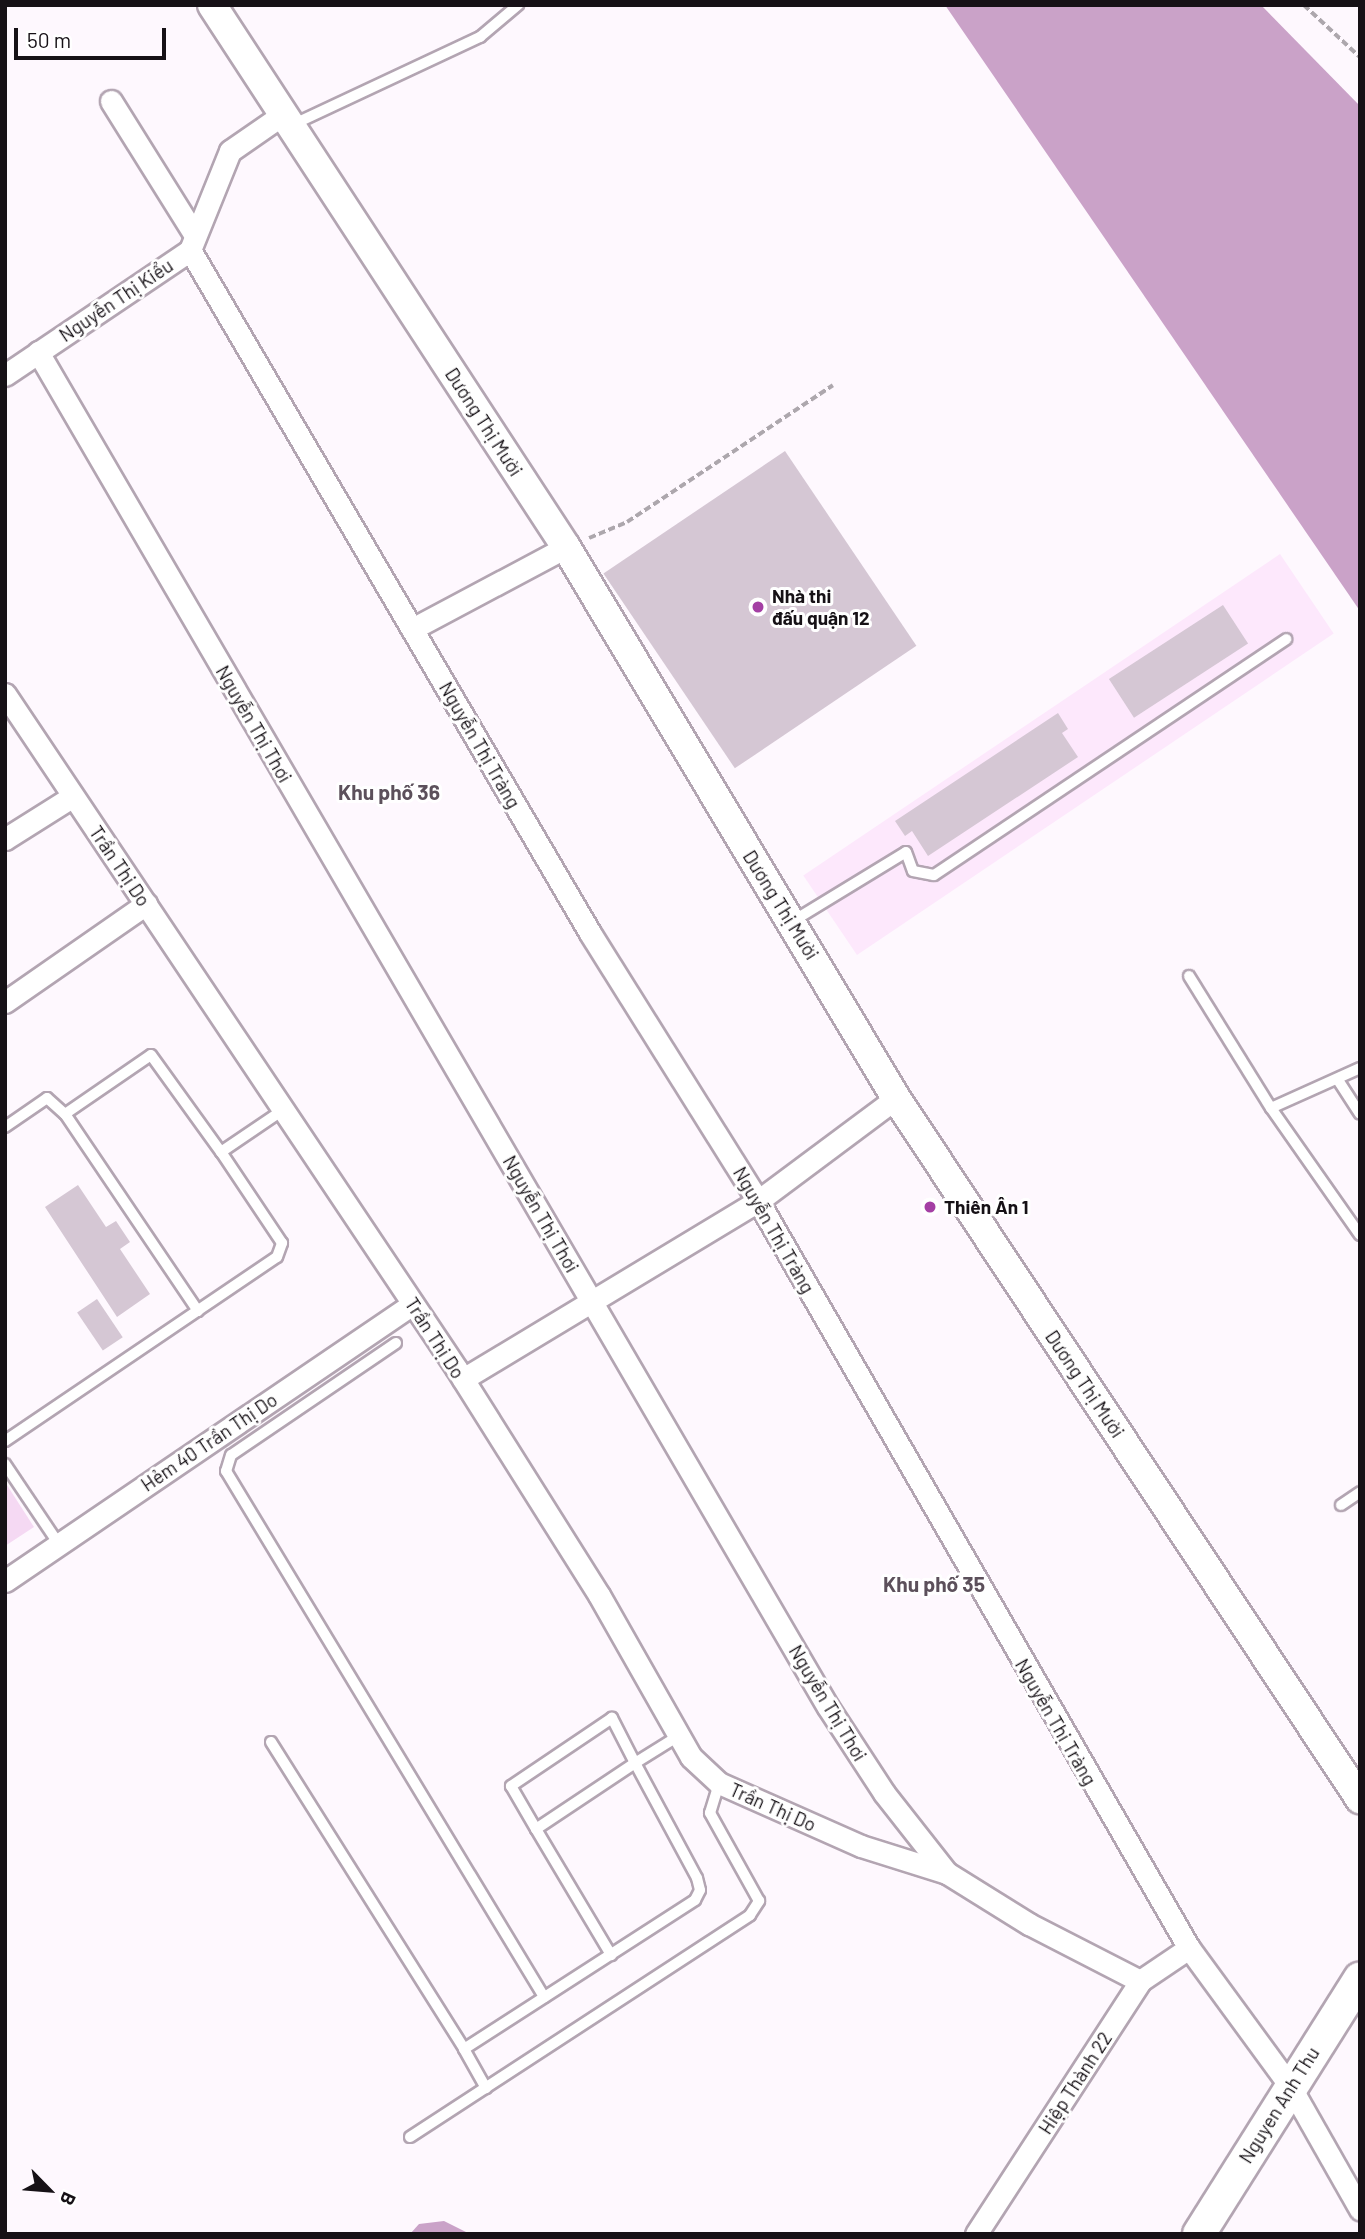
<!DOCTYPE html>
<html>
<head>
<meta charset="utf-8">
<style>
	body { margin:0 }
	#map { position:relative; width:1365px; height:2239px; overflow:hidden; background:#fef8fe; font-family:Barlow,sans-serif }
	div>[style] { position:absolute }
	.built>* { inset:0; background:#fde8fc; transform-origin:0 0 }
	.green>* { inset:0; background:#f5d9f3 }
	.water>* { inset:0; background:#caa2c8 }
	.building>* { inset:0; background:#d5c7d4; transform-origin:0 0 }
	.path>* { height:3.5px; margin-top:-1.75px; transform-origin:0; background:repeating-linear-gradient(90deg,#ada7ad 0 7px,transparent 0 10.5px) }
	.roads { filter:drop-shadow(2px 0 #b3a5b2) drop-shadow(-2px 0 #b3a5b2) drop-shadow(0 2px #b3a5b2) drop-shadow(0 -2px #b3a5b2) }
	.service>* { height:10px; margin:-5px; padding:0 5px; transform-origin:5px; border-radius:5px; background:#fff }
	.minor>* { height:21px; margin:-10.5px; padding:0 10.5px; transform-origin:10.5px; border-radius:10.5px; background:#fff }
	.tertiary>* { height:28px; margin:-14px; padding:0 14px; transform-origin:14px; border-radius:14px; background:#fff }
	.secondary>* { height:32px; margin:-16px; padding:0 16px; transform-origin:16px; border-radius:16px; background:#fff }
	.dots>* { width:19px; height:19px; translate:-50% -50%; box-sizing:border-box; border:4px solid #fff; border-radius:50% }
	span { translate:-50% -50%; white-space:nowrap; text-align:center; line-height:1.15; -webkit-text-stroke:6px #fff; paint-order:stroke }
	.street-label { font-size:19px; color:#161116 }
	.poi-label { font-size:19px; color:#161116; font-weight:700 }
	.left { translate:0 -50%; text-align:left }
	.neighbourhood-label { font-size:21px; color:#5c505b; font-weight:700 }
	.frame { position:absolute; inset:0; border:7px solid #161116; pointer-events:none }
	.north { position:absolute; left:14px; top:2155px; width:70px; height:70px; -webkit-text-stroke:5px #fff; paint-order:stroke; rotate:115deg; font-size:19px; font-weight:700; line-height:28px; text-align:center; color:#161116 }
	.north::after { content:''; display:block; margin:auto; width:24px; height:32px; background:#161116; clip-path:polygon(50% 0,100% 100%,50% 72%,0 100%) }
	.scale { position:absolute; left:14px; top:28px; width:152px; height:32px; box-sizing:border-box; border:4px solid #161116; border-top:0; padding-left:9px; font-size:21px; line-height:24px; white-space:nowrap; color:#161116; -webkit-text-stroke:5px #fff; paint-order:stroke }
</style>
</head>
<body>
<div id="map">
	<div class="built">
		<div style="left:1280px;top:554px;width:96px;height:575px;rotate:56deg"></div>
	</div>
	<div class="green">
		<div style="clip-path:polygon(5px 1482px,34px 1527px,5px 1546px)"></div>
	</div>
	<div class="water">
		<div style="clip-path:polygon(945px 5px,1261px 5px,1360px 106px,1360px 611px)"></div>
		<div style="clip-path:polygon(444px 2221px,470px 2234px,410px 2234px,419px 2224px)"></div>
	</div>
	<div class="building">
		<div style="left:785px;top:451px;width:235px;height:219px;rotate:56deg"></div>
		<div style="left:1223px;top:605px;width:46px;height:136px;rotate:57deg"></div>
		<div style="clip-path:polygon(1058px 713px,1068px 729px,1062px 733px,1078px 757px,928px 856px,912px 831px,905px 836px,895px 821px)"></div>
		<div style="clip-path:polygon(78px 1185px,106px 1227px,116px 1221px,130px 1242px,120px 1249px,150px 1294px,117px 1317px,45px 1207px)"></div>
		<div style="left:97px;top:1299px;width:46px;height:24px;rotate:56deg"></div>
	</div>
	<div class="path">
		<div style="left:1304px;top:5px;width:76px;rotate:42.9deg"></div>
		<div style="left:589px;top:538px;width:41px;rotate:-22.8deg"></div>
		<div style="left:627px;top:522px;width:247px;rotate:-33.6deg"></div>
	</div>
	<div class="roads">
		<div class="service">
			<div style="left:292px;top:125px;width:208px;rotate:-25.1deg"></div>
			<div style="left:480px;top:37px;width:50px;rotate:-40.1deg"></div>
			<div style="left:793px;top:921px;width:132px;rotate:-31.4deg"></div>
			<div style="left:906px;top:852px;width:20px;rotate:70deg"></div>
			<div style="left:913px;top:871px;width:21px;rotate:11deg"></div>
			<div style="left:934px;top:875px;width:424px;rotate:-33.8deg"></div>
			<div style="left:1189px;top:976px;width:155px;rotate:58.2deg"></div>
			<div style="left:1271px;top:1108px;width:155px;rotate:55deg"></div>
			<div style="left:1338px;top:1080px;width:40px;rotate:57.1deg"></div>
			<div style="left:1271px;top:1108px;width:98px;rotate:-24.2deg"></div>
			<div style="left:5px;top:1127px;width:51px;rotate:-34.6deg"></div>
			<div style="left:47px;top:1098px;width:24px;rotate:42deg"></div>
			<div style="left:198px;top:1311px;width:238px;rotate:-124deg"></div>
			<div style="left:65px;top:1114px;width:104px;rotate:-34.5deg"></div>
			<div style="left:151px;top:1055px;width:120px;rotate:54.2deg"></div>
			<div style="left:396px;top:1343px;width:199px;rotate:145.8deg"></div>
			<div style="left:231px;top:1455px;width:17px;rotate:107deg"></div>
			<div style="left:226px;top:1471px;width:615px;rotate:58.84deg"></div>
			<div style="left:5px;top:1441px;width:328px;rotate:-34.1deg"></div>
			<div style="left:277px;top:1257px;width:15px;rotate:-70deg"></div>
			<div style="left:282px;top:1243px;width:110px;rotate:-123.8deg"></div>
			<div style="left:221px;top:1152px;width:75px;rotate:-34.1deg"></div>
			<div style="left:5px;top:1464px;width:95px;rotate:56.1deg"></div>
			<div style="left:1341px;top:1505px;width:23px;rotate:-34deg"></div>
			<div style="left:271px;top:1742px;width:363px;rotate:57.8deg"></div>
			<div style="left:464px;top:2049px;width:275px;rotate:-32.8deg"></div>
			<div style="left:695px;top:1900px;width:11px;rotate:-63deg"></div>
			<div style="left:700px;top:1890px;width:12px;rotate:-104deg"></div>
			<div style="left:697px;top:1878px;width:131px;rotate:-118.3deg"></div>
			<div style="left:635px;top:1763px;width:53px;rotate:-31.9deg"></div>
			<div style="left:536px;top:1829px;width:119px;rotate:-33.7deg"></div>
			<div style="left:635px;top:1763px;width:51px;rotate:-117.1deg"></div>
			<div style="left:612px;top:1718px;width:122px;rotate:146deg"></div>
			<div style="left:511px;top:1786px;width:50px;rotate:59.8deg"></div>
			<div style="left:536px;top:1829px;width:147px;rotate:59.2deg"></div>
			<div style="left:464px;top:2049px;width:45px;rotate:60.6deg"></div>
			<div style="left:410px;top:2137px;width:406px;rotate:-33.1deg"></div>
			<div style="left:750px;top:1915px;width:17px;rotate:-57deg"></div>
			<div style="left:759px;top:1901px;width:101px;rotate:-119.1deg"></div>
			<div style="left:710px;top:1813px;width:31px;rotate:-73deg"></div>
		</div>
		<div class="minor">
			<div style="left:111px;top:101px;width:157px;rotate:58deg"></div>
			<div style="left:190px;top:250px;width:792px;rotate:59.64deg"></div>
			<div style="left:590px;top:933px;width:316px;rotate:57.9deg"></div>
			<div style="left:758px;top:1201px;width:862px;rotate:60.02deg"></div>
			<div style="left:1189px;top:1948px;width:171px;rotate:53.8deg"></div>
			<div style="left:1290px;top:2086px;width:142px;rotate:60.4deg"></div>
			<div style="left:38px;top:352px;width:1568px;rotate:59.76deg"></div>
			<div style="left:828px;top:1707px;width:103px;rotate:56.9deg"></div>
			<div style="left:884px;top:1793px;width:102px;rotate:51.8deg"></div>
			<div style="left:947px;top:1873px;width:97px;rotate:31.9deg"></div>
			<div style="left:1029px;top:1924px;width:125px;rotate:27.2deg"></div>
			<div style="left:5px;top:375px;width:223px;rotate:-34deg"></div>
			<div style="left:190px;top:250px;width:107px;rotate:-68deg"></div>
			<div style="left:230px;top:151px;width:63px;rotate:-34.7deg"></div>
			<div style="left:412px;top:629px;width:174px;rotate:-28deg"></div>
			<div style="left:5px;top:694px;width:811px;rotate:56.21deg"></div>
			<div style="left:456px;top:1368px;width:268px;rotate:57.8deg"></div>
			<div style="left:599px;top:1595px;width:186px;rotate:60.4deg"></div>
			<div style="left:691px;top:1757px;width:38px;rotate:43deg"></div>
			<div style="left:719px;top:1783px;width:155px;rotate:23.9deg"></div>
			<div style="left:861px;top:1846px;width:90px;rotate:17.4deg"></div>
			<div style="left:5px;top:839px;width:80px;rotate:-32.3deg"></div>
			<div style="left:5px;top:1002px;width:172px;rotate:-34.8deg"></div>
			<div style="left:463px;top:1379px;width:345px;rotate:-31.1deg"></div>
			<div style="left:758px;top:1201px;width:172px;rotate:-36.7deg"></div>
			<div style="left:5px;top:1581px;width:493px;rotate:-34.2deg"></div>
			<div style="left:976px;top:2234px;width:302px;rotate:-57deg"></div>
			<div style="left:1140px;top:1981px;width:59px;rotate:-34deg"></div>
		</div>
		<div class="tertiary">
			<div style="left:212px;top:5px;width:647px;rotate:56.85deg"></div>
			<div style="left:566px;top:547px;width:642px;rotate:59.08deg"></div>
			<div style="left:896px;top:1098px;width:841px;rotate:56.5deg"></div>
		</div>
		<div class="secondary">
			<div style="left:1199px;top:2234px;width:302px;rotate:-57.8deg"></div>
		</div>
	</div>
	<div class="dots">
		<div style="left:758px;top:607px;background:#a43fa4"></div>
		<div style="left:930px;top:1207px;background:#a43fa4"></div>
	</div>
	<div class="street-label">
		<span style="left:116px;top:300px;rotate:-34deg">Nguyễn Thị Kiểu</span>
		<span style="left:484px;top:422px;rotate:57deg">Dương Thị Mười</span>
		<span style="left:254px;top:724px;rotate:60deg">Nguyễn Thị Thơi</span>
		<span style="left:480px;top:745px;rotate:60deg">Nguyễn Thị Tràng</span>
		<span style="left:120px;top:866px;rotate:56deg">Trần Thị Do</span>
		<span style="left:781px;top:905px;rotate:58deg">Dương Thị Mười</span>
		<span style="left:541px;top:1214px;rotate:60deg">Nguyễn Thị Thơi</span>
		<span style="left:774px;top:1230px;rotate:60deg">Nguyễn Thị Tràng</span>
		<span style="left:435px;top:1338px;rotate:57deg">Trần Thị Do</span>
		<span style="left:1085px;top:1384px;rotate:56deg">Dương Thị Mười</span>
		<span style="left:209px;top:1442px;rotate:-34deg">Hẻm 40 Trần Thị Do</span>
		<span style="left:828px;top:1703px;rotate:59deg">Nguyễn Thị Thơi</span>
		<span style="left:1056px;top:1722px;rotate:60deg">Nguyễn Thị Tràng</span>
		<span style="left:773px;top:1807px;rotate:24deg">Trần Thị Do</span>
		<span style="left:1075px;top:2083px;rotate:-57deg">Hiệp Thành 22</span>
		<span style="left:1279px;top:2105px;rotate:-58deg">Nguyen Anh Thu</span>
	</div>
	<div class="poi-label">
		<span class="left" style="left:772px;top:607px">Nhà thi<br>đấu quận 12</span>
		<span class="left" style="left:944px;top:1207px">Thiên Ân 1</span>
	</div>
	<div class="neighbourhood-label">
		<span style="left:389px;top:792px">Khu phố 36</span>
		<span style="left:934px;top:1584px">Khu phố 35</span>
	</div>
	<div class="frame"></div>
	<div class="north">B</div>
	<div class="scale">50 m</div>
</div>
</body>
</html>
